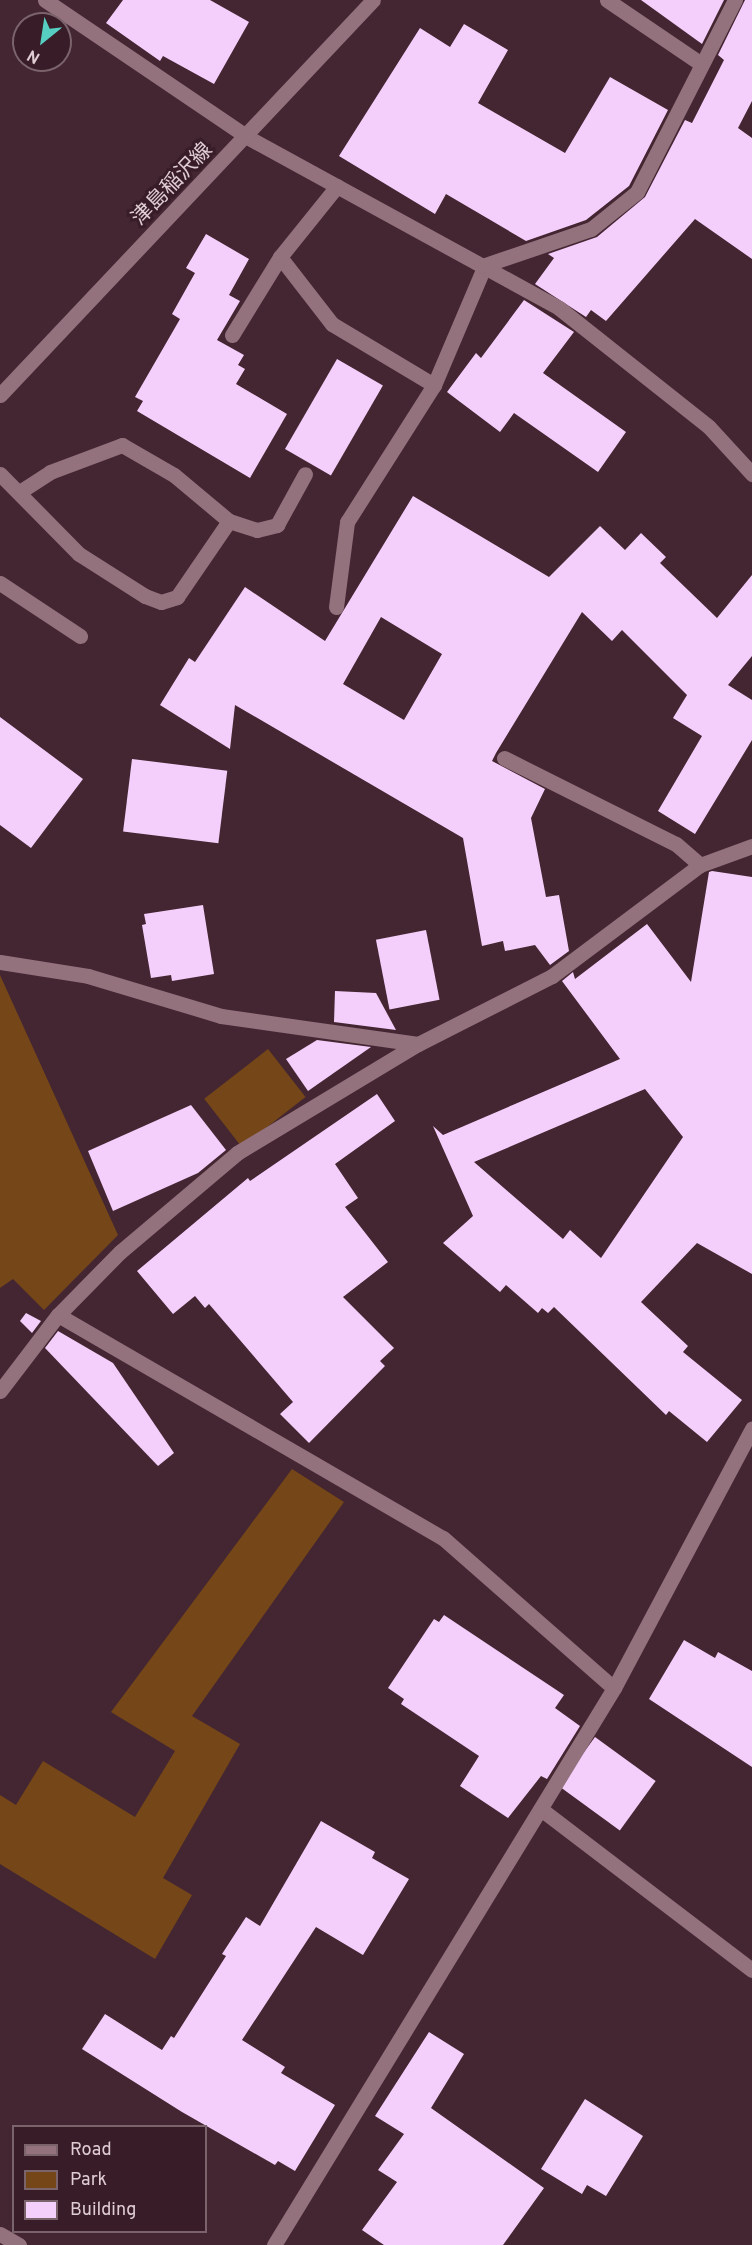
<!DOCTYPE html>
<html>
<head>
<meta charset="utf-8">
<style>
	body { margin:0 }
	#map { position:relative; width:752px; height:2245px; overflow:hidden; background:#432632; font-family:Overpass,"Noto Sans JP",sans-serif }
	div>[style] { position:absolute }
	.green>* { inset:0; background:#744618; transform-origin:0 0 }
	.building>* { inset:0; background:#f4cffb; transform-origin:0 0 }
	.service>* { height:15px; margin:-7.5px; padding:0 7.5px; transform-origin:7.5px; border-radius:7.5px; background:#93717d }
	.minor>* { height:15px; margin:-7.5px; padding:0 7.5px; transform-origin:7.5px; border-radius:7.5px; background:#93717d }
	.secondary>* { height:15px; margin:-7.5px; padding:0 7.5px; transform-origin:7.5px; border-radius:7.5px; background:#93717d }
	span { translate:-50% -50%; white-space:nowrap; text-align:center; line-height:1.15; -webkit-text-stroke:6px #381d28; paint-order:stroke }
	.street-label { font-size:21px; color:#e0ccd3 }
	.legend { position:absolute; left:12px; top:2125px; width:195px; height:108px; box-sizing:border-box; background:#381d28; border:2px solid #7b636c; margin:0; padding:8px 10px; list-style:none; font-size:18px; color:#e0ccd3 }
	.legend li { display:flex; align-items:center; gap:12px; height:30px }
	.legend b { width:30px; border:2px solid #7b636c }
	.north { position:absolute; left:12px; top:12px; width:60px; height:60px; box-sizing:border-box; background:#381d28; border:2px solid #7b636c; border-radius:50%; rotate:210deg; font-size:16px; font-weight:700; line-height:24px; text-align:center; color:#e0ccd3 }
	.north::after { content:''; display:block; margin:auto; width:21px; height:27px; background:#57cec2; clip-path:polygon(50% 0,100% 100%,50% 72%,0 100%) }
</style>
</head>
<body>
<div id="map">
	<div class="green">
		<div style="clip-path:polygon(0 975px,118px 1235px,44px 1310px,13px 1279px,0 1288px)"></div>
		<div style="left:268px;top:1049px;width:61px;height:81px;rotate:52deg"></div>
		<div style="clip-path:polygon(292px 1469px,344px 1502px,192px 1716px,240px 1744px,163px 1878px,192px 1895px,155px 1959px,0 1864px,0 1795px,16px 1805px,43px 1761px,135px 1817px,175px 1751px,111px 1712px)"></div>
	</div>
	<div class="building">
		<div style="clip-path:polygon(123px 0,210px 0,249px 22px,214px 84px,163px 56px,160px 61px,106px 23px)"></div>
		<div style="clip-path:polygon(641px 0,724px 0,702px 44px)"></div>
		<div style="clip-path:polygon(745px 0,752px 0,752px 101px,738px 128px,752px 138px,752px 259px,695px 219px,606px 321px,591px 310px,586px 317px,535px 284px,554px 258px,548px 254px,597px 237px,645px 197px,685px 120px,692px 123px,724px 60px,718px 55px)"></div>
		<div style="clip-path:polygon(464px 24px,508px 50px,478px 103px,565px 153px,610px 77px,668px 110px,629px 186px,586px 220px,526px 241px,446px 194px,435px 214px,339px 156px,420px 28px,450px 47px)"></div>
		<div style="clip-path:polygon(206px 234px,249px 259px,229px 295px,240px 301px,217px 340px,244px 355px,238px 365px,245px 369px,236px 384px,287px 414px,250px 478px,137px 411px,143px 401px,135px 397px,180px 319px,172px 314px,195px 273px,186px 268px)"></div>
		<div style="clip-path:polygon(524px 300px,574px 332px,543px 373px,626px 432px,598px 472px,514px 413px,500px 432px,447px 392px,476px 353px,481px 358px)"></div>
		<div style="left:337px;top:359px;width:53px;height:104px;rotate:30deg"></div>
		<div style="clip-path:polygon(evenodd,413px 496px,549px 577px,600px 526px,625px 550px,641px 533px,666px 557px,660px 563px,717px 618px,752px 575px,752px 656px,728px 685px,752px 700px,752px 740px,695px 834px,658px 811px,702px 736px,673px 718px,687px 695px,622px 630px,612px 641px,582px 612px,496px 753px,492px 761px,545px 789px,531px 818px,546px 897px,559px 895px,569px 951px,550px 965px,535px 945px,505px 951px,503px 941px,482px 946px,463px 838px,235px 705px,230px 749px,160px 705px,189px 658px,195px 662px,245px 587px,325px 641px,413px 496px,381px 617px,442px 654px,404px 720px,343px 684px,381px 617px)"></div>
		<div style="clip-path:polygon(0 717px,83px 779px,31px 848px,0 825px)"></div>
		<div style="left:132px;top:759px;width:96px;height:73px;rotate:7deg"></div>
		<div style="clip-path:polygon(evenodd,712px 871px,752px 877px,752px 1274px,697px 1243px,641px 1302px,688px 1346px,683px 1352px,742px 1400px,707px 1442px,669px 1411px,666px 1415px,554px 1307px,548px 1313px,542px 1308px,538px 1313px,506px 1285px,500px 1292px,443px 1243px,473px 1216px,433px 1126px,443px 1135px,620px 1059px,562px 981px,573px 972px,575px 979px,647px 924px,691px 982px,709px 872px,712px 871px,645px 1089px,683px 1137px,601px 1258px,570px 1230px,563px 1239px,474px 1162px,645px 1089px)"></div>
		<div style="clip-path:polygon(203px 905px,214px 974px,172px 981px,171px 975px,151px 978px,142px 925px,146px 924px,144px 914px)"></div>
		<div style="left:426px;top:930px;width:71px;height:51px;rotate:79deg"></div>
		<div style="clip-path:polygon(335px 991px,376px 993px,396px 1030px,334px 1022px)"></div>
		<div style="clip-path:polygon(317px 1040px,371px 1047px,308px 1091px,286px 1059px)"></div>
		<div style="clip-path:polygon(377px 1094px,395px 1121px,335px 1164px,358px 1198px,345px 1207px,388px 1262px,343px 1297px,394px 1348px,380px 1361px,385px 1366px,309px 1443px,280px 1414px,293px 1402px,209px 1304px,205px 1308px,195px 1296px,173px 1314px,137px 1271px,248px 1178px,250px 1181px)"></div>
		<div style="clip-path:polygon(191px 1105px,226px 1150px,198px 1173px,113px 1211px,88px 1151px)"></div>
		<div style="clip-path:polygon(26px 1313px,41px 1321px,32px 1333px,20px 1321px)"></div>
		<div style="clip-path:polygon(58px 1331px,113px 1363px,174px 1453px,158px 1466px,45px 1348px)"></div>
		<div style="clip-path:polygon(444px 1615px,564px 1695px,555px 1708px,580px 1726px,547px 1779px,541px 1776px,508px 1818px,460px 1786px,479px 1756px,401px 1704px,404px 1699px,388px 1688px,434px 1619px,439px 1622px)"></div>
		<div style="clip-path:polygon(684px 1640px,715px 1658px,718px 1652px,752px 1671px,752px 1767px,649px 1699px)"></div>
		<div style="left:595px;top:1737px;width:75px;height:61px;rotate:36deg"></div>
		<div style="clip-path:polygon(321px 1821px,375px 1852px,372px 1858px,409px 1879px,363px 1955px,316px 1927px,242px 2040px,285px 2067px,281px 2073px,335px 2105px,295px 2171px,278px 2161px,275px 2165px,182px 2112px,82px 2049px,105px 2014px,162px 2050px,171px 2036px,174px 2038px,226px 1956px,222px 1954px,246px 1917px,260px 1926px)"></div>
		<div style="clip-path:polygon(429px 2032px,464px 2054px,431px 2108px,544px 2188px,503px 2245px,384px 2245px,362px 2230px,397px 2182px,378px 2170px,404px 2134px,375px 2116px)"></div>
		<div style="clip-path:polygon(585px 2099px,643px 2136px,606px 2196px,587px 2185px,582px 2194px,541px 2169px)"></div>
	</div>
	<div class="service">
		<div style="left:280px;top:257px;width:85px;rotate:52.2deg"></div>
		<div style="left:332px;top:324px;width:119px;rotate:30.9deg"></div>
		<div style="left:232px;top:335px;width:92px;rotate:-58.4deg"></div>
		<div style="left:280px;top:257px;width:91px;rotate:-51.2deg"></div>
		<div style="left:0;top:474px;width:112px;rotate:45.4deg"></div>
		<div style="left:79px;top:554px;width:78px;rotate:32.5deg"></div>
		<div style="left:145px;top:596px;width:17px;rotate:21deg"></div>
		<div style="left:161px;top:602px;width:17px;rotate:-17deg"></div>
		<div style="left:177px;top:597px;width:92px;rotate:-55.6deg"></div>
		<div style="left:21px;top:491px;width:35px;rotate:-33deg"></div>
		<div style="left:50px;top:472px;width:77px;rotate:-20.6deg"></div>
		<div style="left:122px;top:445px;width:60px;rotate:30deg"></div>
		<div style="left:174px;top:475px;width:72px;rotate:39.9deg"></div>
		<div style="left:229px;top:521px;width:29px;rotate:18deg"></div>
		<div style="left:257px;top:530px;width:21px;rotate:-14deg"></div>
		<div style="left:277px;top:525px;width:58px;rotate:-61.2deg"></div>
		<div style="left:0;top:583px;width:96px;rotate:33.5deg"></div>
		<div style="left:336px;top:607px;width:86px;rotate:-82.6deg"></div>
		<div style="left:347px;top:522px;width:162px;rotate:-57.6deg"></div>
		<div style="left:434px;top:385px;width:130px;rotate:-67deg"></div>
		<div style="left:504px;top:758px;width:192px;rotate:26.6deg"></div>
		<div style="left:676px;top:844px;width:32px;rotate:41deg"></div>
	</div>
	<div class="minor">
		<div style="left:45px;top:0;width:244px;rotate:34.1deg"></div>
		<div style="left:247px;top:137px;width:356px;rotate:28.7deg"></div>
		<div style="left:559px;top:308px;width:191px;rotate:38.4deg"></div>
		<div style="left:709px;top:427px;width:64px;rotate:47.5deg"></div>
		<div style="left:607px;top:0;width:114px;rotate:34.2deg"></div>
		<div style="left:485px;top:265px;width:112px;rotate:-18.8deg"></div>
		<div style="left:591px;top:229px;width:59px;rotate:-38.8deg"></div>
		<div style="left:637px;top:192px;width:216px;rotate:-63deg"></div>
		<div style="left:0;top:962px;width:89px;rotate:9deg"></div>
		<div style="left:88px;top:976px;width:139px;rotate:16.7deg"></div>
		<div style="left:221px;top:1016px;width:199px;rotate:8.1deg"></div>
		<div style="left:58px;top:1315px;width:445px;rotate:30.1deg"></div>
		<div style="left:443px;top:1538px;width:227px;rotate:41.3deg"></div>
		<div style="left:0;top:1391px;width:96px;rotate:-52.7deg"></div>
		<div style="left:58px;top:1315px;width:88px;rotate:-45.5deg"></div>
		<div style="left:120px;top:1252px;width:153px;rotate:-40.2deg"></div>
		<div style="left:237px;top:1153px;width:211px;rotate:-31.1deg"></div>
		<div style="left:418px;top:1044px;width:150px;rotate:-26.9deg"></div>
		<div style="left:552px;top:976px;width:185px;rotate:-36.9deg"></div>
		<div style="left:700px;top:865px;width:55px;rotate:-20.1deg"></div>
		<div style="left:542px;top:1810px;width:264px;rotate:37.3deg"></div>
		<div style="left:0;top:2234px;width:22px;rotate:30deg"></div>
		<div style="left:274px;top:2245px;width:653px;rotate:-58.6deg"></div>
		<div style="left:614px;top:1688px;width:294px;rotate:-62deg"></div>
	</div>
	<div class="secondary">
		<div style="left:0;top:395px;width:543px;rotate:-46.64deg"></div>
	</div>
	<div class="street-label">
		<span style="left:173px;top:185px;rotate:-46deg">津島稲沢線</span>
	</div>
	<ul class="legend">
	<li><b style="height:8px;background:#93717d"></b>Road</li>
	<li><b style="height:16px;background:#744618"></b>Park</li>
	<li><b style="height:16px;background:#f4cffb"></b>Building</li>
	</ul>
	<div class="north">N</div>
</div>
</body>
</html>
